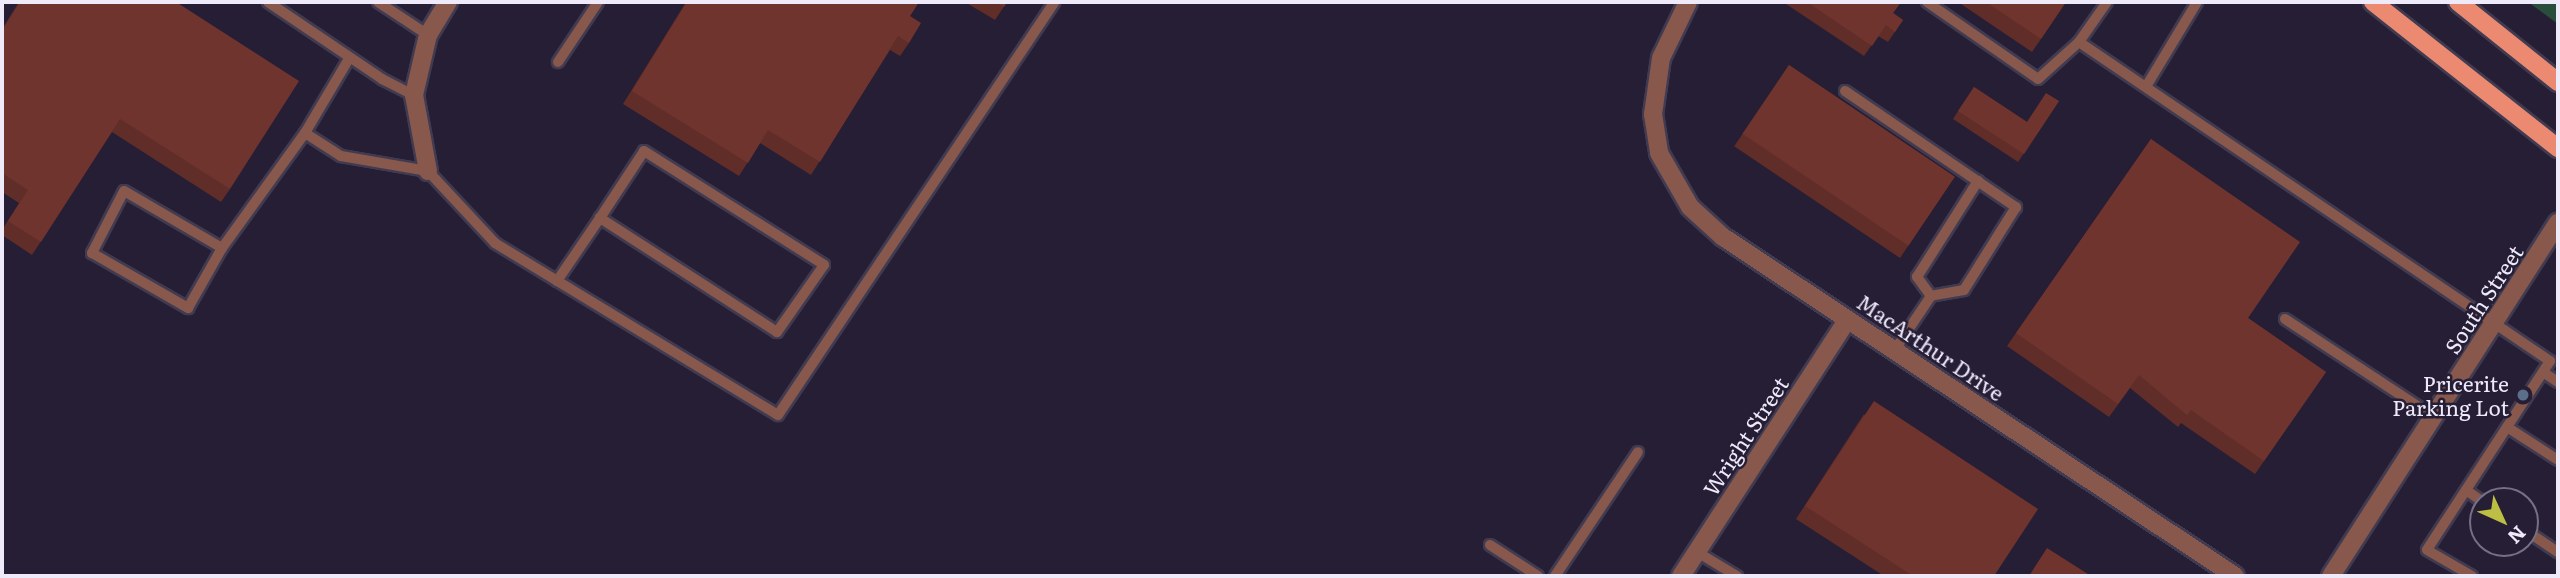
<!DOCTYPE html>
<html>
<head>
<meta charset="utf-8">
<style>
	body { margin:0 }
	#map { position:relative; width:2560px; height:578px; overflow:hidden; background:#251e35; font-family:Literata,serif }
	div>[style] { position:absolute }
	.green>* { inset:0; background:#294e3c }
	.roads { filter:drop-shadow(2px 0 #413b51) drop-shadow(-2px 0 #413b51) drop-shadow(0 2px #413b51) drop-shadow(0 -2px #413b51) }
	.service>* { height:10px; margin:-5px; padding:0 5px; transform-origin:5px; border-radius:5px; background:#87584b }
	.minor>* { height:18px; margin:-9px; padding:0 9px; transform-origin:9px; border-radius:9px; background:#87584b }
	.tertiary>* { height:18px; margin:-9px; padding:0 9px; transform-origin:9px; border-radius:9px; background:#87584b }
	.primary>* { height:18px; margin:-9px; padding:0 9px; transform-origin:9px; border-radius:9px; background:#eb8a71 }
	.wall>* { inset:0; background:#602d28; transform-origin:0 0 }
	.building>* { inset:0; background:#70342e; transform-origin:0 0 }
	.dots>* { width:19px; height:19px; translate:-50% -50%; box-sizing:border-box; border:4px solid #251e35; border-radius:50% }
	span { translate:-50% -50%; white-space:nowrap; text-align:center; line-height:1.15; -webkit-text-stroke:5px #251e35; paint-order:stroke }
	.street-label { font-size:21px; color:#eeeafa }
	.poi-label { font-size:21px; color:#eeeafa }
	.right { translate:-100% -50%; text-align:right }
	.frame { position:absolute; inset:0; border:4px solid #eeeafa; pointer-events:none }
	.north { position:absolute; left:2469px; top:487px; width:70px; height:70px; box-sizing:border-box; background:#251e35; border:2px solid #757084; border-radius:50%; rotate:135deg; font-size:19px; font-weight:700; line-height:28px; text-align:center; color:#eeeafa }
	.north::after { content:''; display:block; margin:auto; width:24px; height:32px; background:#bcbf43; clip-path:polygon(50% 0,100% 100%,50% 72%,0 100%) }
</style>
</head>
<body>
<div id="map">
	<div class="green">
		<div style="clip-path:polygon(2528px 2px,2558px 2px,2558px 24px)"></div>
	</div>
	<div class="roads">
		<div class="service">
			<div style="left:268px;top:2px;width:138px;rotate:34deg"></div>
			<div style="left:382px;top:79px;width:36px;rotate:27deg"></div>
			<div style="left:378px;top:2px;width:60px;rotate:33.4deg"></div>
			<div style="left:1927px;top:2px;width:135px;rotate:34.7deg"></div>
			<div style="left:2038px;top:79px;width:55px;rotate:-42.1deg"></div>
			<div style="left:2107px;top:2px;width:49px;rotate:125deg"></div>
			<div style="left:2079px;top:42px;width:569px;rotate:34.11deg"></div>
			<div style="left:2550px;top:361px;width:225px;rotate:123.1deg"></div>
			<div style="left:2427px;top:550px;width:52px;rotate:30deg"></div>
			<div style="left:558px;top:62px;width:72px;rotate:-56.3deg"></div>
			<div style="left:2147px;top:85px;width:97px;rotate:-58.9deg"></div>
			<div style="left:1845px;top:91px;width:207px;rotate:34.2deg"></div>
			<div style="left:2016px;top:207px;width:98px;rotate:122.1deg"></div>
			<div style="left:1964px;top:290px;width:34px;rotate:170deg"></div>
			<div style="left:1931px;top:296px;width:66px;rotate:123.9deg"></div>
			<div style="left:305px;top:133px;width:43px;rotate:32.6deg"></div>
			<div style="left:341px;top:156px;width:88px;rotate:9.8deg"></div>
			<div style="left:428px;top:171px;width:98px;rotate:47.1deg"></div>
			<div style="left:495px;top:243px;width:331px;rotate:31.3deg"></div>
			<div style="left:778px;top:415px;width:497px;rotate:-56.2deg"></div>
			<div style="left:644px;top:151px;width:213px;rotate:32.3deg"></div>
			<div style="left:824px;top:265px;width:82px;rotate:125deg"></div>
			<div style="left:777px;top:332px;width:211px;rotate:-147.2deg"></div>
			<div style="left:600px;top:218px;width:80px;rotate:-56.7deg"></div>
			<div style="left:222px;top:248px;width:113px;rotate:-149.8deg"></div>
			<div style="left:124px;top:191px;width:70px;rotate:117.3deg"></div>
			<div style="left:92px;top:253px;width:111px;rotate:29.8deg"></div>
			<div style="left:188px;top:308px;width:69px;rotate:-60.5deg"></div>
			<div style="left:222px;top:248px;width:142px;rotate:-54.2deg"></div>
			<div style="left:305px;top:133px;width:88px;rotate:-59.4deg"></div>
			<div style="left:557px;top:281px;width:76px;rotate:-55.7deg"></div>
			<div style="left:1931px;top:296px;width:24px;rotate:-126deg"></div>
			<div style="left:1917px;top:277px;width:114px;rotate:-57.6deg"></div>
			<div style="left:2285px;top:319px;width:178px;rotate:33.3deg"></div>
			<div style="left:2543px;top:372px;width:18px;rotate:34deg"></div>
			<div style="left:2507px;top:427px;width:61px;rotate:32.9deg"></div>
			<div style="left:2466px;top:490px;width:21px;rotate:35deg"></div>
			<div style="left:2525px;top:530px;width:40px;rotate:34deg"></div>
			<div style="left:1490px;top:545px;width:57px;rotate:32.9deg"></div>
			<div style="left:1697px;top:552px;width:47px;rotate:31deg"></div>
			<div style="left:1555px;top:576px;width:149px;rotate:-56.2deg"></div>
		</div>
		<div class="minor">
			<div style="left:428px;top:171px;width:77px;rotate:-100.4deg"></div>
			<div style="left:414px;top:95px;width:62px;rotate:-76.9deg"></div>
			<div style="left:428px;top:35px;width:39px;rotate:-59deg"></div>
			<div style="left:1681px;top:576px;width:305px;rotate:-57deg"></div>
			<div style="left:2331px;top:576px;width:420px;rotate:-57.3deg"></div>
		</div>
		<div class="tertiary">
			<div style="left:1688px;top:2px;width:62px;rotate:115.7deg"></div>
			<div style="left:1661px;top:58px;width:57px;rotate:98.1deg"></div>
			<div style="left:1653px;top:114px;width:39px;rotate:81deg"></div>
			<div style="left:1659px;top:153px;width:62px;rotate:60.1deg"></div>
			<div style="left:1690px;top:207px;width:45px;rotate:42.3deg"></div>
			<div style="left:1723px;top:237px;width:614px;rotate:33.51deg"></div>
		</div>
		<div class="primary">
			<div style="left:2373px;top:2px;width:236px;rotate:38.3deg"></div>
			<div style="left:2458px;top:2px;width:128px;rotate:38.7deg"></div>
		</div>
	</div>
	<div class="wall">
		<div style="clip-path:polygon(19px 2px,176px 2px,230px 189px,221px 202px,112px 132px,32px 255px,2px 235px,2px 230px,19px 203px,2px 192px,2px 29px)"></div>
		<div style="clip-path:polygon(686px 2px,919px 2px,910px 16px,909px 43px,900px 56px,890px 50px,811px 175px,760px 143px,739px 176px,623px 104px)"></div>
		<div style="clip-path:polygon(965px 2px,1007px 2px,995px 20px)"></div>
		<div style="clip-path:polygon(1783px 2px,1901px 2px,1893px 13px,1903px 20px,1888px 42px,1878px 36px,1864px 56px)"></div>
		<div style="clip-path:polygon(1958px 2px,2066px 2px,2032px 52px)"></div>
		<div style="left:1789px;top:65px;width:200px;height:98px;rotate:34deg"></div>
		<div style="clip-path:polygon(1974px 87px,2027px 122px,2059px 101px,2018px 162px,1953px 119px)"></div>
		<div style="clip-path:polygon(2151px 139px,2248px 318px,2326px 372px,2255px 474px,2181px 423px,2178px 427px,2130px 388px,2109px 417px,2007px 346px)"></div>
		<div style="clip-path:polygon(1864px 414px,1994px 576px,1884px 576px,1796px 519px)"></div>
	</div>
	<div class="building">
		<div style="clip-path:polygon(20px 2px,176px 2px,299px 81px,230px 189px,120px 119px,41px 242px,8px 221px,28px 190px,2px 173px,2px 31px)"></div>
		<div style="clip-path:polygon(687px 2px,919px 2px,910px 16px,921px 23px,909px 43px,898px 36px,820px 162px,768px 130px,748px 163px,632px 91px)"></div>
		<div style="clip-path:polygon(995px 2px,1007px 2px,1004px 7px)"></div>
		<div style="clip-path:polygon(1807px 2px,1901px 2px,1893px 13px,1903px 20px,1895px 32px,1886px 25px,1872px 46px)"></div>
		<div style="clip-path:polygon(1986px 2px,2066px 2px,2041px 39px)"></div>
		<div style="left:1789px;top:65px;width:200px;height:83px;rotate:34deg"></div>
		<div style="clip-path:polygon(1974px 87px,2027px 122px,2046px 93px,2059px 101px,2024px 154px,1958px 111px)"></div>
		<div style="clip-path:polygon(2151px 139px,2300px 242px,2248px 318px,2326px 372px,2264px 461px,2191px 410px,2187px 415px,2139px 375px,2118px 404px,2016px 333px)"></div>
		<div style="clip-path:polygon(1874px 401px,2038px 509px,1994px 576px,1913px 576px,1805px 506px)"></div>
		<div style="clip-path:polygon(2047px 548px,2091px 576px,2029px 576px)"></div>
	</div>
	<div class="dots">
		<div style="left:2523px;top:395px;background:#5c6f8a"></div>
	</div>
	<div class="street-label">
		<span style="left:2483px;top:299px;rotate:-57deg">South Street</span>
		<span style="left:1931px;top:347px;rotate:34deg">MacArthur Drive</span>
		<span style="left:1745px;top:436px;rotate:-57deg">Wright Street</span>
	</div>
	<div class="poi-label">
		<span class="right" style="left:2509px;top:395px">Pricerite<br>Parking Lot</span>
	</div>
	<div class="frame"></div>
	<div class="north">N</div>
</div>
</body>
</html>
